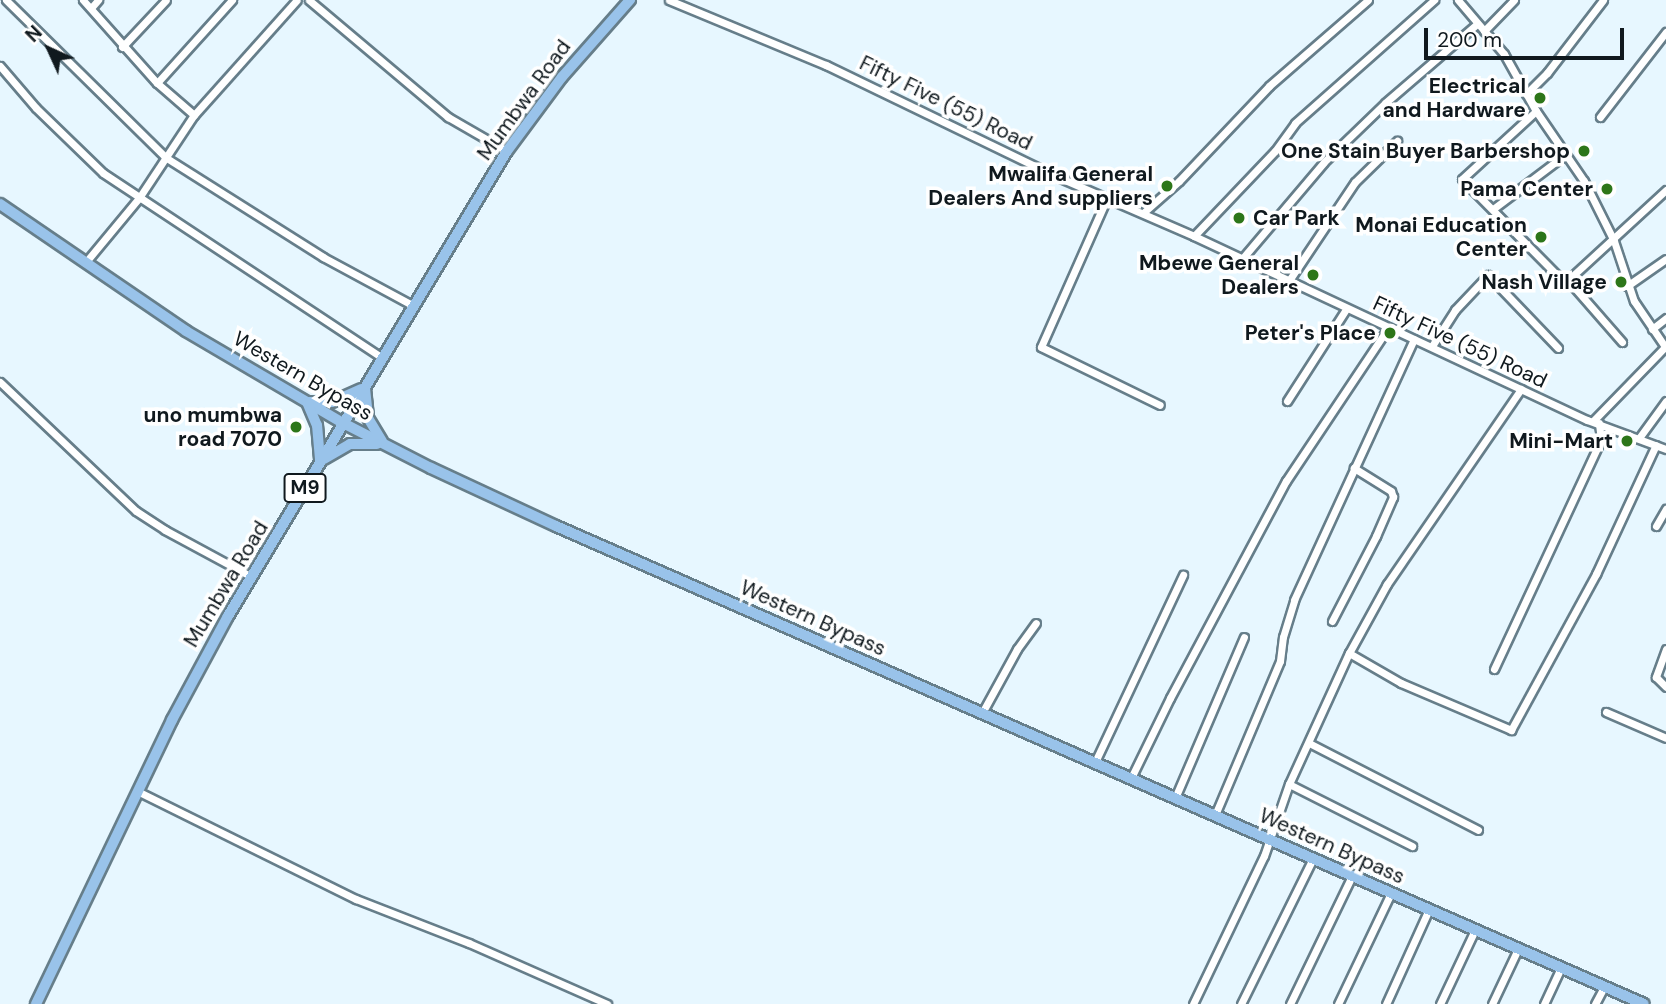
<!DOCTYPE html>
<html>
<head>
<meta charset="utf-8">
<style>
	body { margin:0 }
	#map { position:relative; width:1666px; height:1004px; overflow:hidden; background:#e7f7ff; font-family:"DM Sans",sans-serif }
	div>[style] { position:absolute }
	.roads { filter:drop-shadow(2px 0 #667e8a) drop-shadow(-2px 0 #667e8a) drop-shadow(0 2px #667e8a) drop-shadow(0 -2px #667e8a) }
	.minor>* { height:7px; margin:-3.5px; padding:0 3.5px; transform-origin:3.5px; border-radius:3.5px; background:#fff }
	.primary>* { height:10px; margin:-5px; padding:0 5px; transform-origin:5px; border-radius:5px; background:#99c3ea }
	.dots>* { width:19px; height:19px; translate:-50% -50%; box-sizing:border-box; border:4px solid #fff; border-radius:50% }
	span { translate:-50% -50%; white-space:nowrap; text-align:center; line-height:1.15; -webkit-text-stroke:7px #fff; paint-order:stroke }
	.shield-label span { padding:2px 5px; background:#fff; border:2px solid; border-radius:5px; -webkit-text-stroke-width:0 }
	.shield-label { font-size:19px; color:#10191e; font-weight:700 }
	.poi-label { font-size:21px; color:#10191e; font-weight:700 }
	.right { translate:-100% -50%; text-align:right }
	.left { translate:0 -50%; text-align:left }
	.street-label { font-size:21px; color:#10191e }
	.north { position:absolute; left:14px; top:14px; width:70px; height:70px; -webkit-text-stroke:5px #fff; paint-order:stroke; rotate:315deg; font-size:19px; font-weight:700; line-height:28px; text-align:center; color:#10191e }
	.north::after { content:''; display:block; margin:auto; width:24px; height:32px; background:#10191e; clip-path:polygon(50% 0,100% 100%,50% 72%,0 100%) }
	.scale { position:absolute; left:1424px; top:28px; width:200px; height:32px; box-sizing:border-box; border:4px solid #10191e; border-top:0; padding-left:9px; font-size:21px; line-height:24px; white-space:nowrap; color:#10191e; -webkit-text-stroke:5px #fff; paint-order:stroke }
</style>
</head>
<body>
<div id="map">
	<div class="roads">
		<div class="minor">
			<div style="left:6px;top:0;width:223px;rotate:44.6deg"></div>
			<div style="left:165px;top:157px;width:187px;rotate:32.3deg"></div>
			<div style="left:323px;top:257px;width:103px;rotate:28.3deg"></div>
			<div style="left:83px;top:0;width:111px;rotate:48.3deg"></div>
			<div style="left:309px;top:0;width:182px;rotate:40.1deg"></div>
			<div style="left:448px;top:117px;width:68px;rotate:30deg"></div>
			<div style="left:669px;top:0;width:170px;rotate:22.5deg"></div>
			<div style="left:826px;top:65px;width:250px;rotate:25.8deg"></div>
			<div style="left:1051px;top:174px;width:156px;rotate:23.4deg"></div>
			<div style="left:1194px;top:236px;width:434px;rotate:25.1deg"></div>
			<div style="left:1587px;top:420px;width:84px;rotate:20.2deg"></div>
			<div style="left:1458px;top:0;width:71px;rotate:49.6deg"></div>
			<div style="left:1504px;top:54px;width:65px;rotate:60.7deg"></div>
			<div style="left:1536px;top:111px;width:85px;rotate:55.6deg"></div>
			<div style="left:1584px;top:181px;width:67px;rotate:63.4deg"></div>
			<div style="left:1614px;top:241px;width:63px;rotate:71.6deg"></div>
			<div style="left:1634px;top:301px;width:57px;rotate:55.8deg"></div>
			<div style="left:91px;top:8px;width:11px;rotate:-49deg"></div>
			<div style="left:1484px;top:31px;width:43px;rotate:-45.9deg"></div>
			<div style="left:122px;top:47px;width:64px;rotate:-46.9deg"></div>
			<div style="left:0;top:66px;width:55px;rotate:49.4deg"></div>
			<div style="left:36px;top:108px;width:93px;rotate:44.1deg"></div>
			<div style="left:103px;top:173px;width:335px;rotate:33.5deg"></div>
			<div style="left:1526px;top:94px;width:30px;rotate:-45deg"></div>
			<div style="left:1547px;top:73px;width:92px;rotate:-52.5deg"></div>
			<div style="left:1536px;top:111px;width:100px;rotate:137.4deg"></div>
			<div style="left:1462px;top:179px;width:136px;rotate:45.3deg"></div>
			<div style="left:1558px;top:276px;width:10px;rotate:11deg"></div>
			<div style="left:194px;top:115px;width:49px;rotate:-139.1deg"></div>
			<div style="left:157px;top:83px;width:112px;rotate:-47.9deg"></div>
			<div style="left:1600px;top:117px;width:108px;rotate:-52.2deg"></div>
			<div style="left:1107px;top:198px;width:163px;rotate:113.9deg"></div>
			<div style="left:1041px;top:347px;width:132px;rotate:26deg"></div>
			<div style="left:1493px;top:209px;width:91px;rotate:-37deg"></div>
			<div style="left:1143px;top:213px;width:48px;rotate:-41.6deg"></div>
			<div style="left:1179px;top:181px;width:131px;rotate:-46.5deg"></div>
			<div style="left:1269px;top:86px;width:131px;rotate:-41deg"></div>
			<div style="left:1194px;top:236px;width:117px;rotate:-46.4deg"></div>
			<div style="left:1275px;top:151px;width:34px;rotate:-54deg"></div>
			<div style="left:1295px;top:123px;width:186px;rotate:-41.5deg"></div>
			<div style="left:1241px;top:260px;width:128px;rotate:-49.7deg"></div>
			<div style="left:1324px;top:162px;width:85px;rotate:-44deg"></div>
			<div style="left:1385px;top:103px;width:121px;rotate:-40.7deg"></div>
			<div style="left:85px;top:263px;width:85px;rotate:-50.3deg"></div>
			<div style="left:139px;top:198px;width:100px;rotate:-56.5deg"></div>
			<div style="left:194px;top:115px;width:154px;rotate:-48.2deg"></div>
			<div style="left:1288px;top:282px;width:120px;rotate:-56.2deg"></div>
			<div style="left:1355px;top:182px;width:59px;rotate:-44.3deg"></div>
			<div style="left:1627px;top:286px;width:47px;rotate:-34.7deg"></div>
			<div style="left:1652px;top:329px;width:18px;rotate:-38deg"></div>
			<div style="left:1622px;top:342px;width:82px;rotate:-131.1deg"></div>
			<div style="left:1568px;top:280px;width:133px;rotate:-42.6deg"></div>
			<div style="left:1432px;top:346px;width:43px;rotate:-57.4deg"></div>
			<div style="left:1455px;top:310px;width:48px;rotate:-46.7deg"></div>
			<div style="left:1488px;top:275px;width:101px;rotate:46.2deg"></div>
			<div style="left:0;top:382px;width:187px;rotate:43.5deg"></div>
			<div style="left:136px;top:511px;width:35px;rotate:33deg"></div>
			<div style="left:165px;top:530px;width:99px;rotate:28.4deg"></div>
			<div style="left:1521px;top:389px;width:237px;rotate:124.5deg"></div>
			<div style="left:1387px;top:584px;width:79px;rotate:118.8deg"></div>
			<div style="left:1349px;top:653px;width:60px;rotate:30deg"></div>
			<div style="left:1401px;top:683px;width:120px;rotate:23.1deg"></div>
			<div style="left:1511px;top:730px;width:178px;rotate:-61.4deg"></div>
			<div style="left:1596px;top:574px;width:142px;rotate:-65.1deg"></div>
			<div style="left:1287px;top:401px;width:109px;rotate:-57.3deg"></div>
			<div style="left:1593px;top:421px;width:103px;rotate:-45.8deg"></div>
			<div style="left:1639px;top:438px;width:46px;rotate:-53.9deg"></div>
			<div style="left:1656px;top:526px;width:20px;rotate:-60deg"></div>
			<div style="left:1332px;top:621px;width:96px;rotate:-62.6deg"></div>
			<div style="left:1376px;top:536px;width:43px;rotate:-66.4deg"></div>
			<div style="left:1393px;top:497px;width:6px;rotate:-108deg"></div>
			<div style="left:1391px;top:491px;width:44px;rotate:-148.1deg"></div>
			<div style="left:1666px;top:649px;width:30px;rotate:110deg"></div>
			<div style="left:1656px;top:677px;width:14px;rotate:45deg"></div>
			<div style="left:1494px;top:669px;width:253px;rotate:-65deg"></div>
			<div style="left:1601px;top:440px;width:17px;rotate:-97deg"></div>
			<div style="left:1606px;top:712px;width:65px;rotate:23.4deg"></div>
			<div style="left:982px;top:713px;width:73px;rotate:-61.3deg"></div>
			<div style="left:1017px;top:649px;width:32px;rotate:-54deg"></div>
			<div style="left:1309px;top:743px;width:190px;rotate:27.2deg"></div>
			<div style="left:1095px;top:762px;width:207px;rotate:-64.8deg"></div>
			<div style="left:1131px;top:778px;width:89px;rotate:-64deg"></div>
			<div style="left:1170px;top:698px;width:246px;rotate:-61.9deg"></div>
			<div style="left:1286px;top:481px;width:184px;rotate:-56.3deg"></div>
			<div style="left:1289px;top:784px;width:138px;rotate:26.8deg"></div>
			<div style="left:137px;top:791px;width:244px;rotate:26.3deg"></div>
			<div style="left:356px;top:899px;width:121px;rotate:21.3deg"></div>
			<div style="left:469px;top:943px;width:151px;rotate:23.8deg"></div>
			<div style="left:1175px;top:798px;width:175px;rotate:-66.8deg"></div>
			<div style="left:1215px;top:815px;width:167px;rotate:-67.1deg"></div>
			<div style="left:1280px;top:661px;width:24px;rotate:-83deg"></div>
			<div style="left:1283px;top:637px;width:39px;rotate:-73deg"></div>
			<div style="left:1294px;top:600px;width:287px;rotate:-65.3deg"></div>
			<div style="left:1193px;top:1004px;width:164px;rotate:-64.4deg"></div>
			<div style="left:1264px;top:856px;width:76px;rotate:-70.9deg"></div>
			<div style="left:1289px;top:784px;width:144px;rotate:-65.4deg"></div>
			<div style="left:1241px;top:1004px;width:163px;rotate:-63.7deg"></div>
			<div style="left:1290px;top:1004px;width:142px;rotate:-64.2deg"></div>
			<div style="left:1338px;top:1004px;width:123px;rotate:-64.5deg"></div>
			<div style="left:1386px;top:1004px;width:104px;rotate:-65.6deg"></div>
			<div style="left:1440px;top:1004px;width:82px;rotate:-64.7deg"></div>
			<div style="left:1492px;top:1004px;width:61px;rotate:-64.7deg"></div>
			<div style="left:1544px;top:1004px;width:40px;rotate:-65deg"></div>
			<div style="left:1595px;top:1004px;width:19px;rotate:-62deg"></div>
		</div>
		<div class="primary">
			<div style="left:0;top:204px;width:225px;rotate:34.3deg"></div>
			<div style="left:186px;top:331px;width:182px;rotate:30.4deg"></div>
			<div style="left:343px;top:423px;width:99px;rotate:27.1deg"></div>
			<div style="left:431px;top:468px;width:138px;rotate:24.9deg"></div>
			<div style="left:556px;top:526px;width:1188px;rotate:23.72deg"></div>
			<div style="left:365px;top:388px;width:30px;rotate:84deg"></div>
			<div style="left:368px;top:418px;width:27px;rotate:59deg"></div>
			<div style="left:307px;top:402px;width:25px;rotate:67deg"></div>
			<div style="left:317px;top:425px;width:35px;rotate:85deg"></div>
			<div style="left:310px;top:402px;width:22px"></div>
			<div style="left:332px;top:402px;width:32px;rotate:-24deg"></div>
			<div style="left:324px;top:459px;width:30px;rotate:-30deg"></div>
			<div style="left:350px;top:444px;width:27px"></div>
			<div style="left:36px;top:1004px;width:315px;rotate:-64.4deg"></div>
			<div style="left:172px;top:720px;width:118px;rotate:-61.7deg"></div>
			<div style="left:228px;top:616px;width:542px;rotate:-59.04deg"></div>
			<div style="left:507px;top:151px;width:92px;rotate:-53.4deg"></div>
			<div style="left:562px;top:77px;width:103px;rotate:-48.6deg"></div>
		</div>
	</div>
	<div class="dots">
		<div style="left:1540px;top:98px;background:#2d7619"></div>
		<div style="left:1584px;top:151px;background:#2d7619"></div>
		<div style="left:1167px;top:186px;background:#2d7619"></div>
		<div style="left:1607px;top:189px;background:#2d7619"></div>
		<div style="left:1239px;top:218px;background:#2d7619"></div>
		<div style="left:1541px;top:237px;background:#2d7619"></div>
		<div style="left:1313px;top:275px;background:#2d7619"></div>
		<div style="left:1621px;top:282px;background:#2d7619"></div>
		<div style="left:1390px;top:333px;background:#2d7619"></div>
		<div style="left:296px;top:427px;background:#2d7619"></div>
		<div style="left:1627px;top:441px;background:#2d7619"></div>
	</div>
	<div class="shield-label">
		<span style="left:305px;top:488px">M9</span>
	</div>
	<div class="poi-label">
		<span class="right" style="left:1526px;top:98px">Electrical<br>and Hardware</span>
		<span class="right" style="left:1570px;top:151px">One Stain Buyer Barbershop</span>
		<span class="right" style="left:1153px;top:186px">Mwalifa General<br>Dealers And suppliers</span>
		<span class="right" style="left:1593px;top:189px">Pama Center</span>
		<span class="left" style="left:1253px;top:218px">Car Park</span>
		<span class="right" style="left:1527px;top:237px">Monai Education<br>Center</span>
		<span class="right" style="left:1299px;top:275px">Mbewe General<br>Dealers</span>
		<span class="right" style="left:1607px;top:282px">Nash Village</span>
		<span class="right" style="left:1376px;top:333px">Peter's Place</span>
		<span class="right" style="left:282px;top:427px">uno mumbwa<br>road 7070</span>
		<span class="right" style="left:1613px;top:441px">Mini-Mart</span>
	</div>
	<div class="street-label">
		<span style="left:524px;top:100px;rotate:-54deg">Mumbwa Road</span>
		<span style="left:946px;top:103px;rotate:26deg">Fifty Five (55) Road</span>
		<span style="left:1460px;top:342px;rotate:25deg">Fifty Five (55) Road</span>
		<span style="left:303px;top:376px;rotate:30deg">Western Bypass</span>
		<span style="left:226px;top:584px;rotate:-59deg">Mumbwa Road</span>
		<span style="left:813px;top:618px;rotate:24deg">Western Bypass</span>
		<span style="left:1332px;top:846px;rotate:24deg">Western Bypass</span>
	</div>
	<div class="north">N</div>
	<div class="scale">200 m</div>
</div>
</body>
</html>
